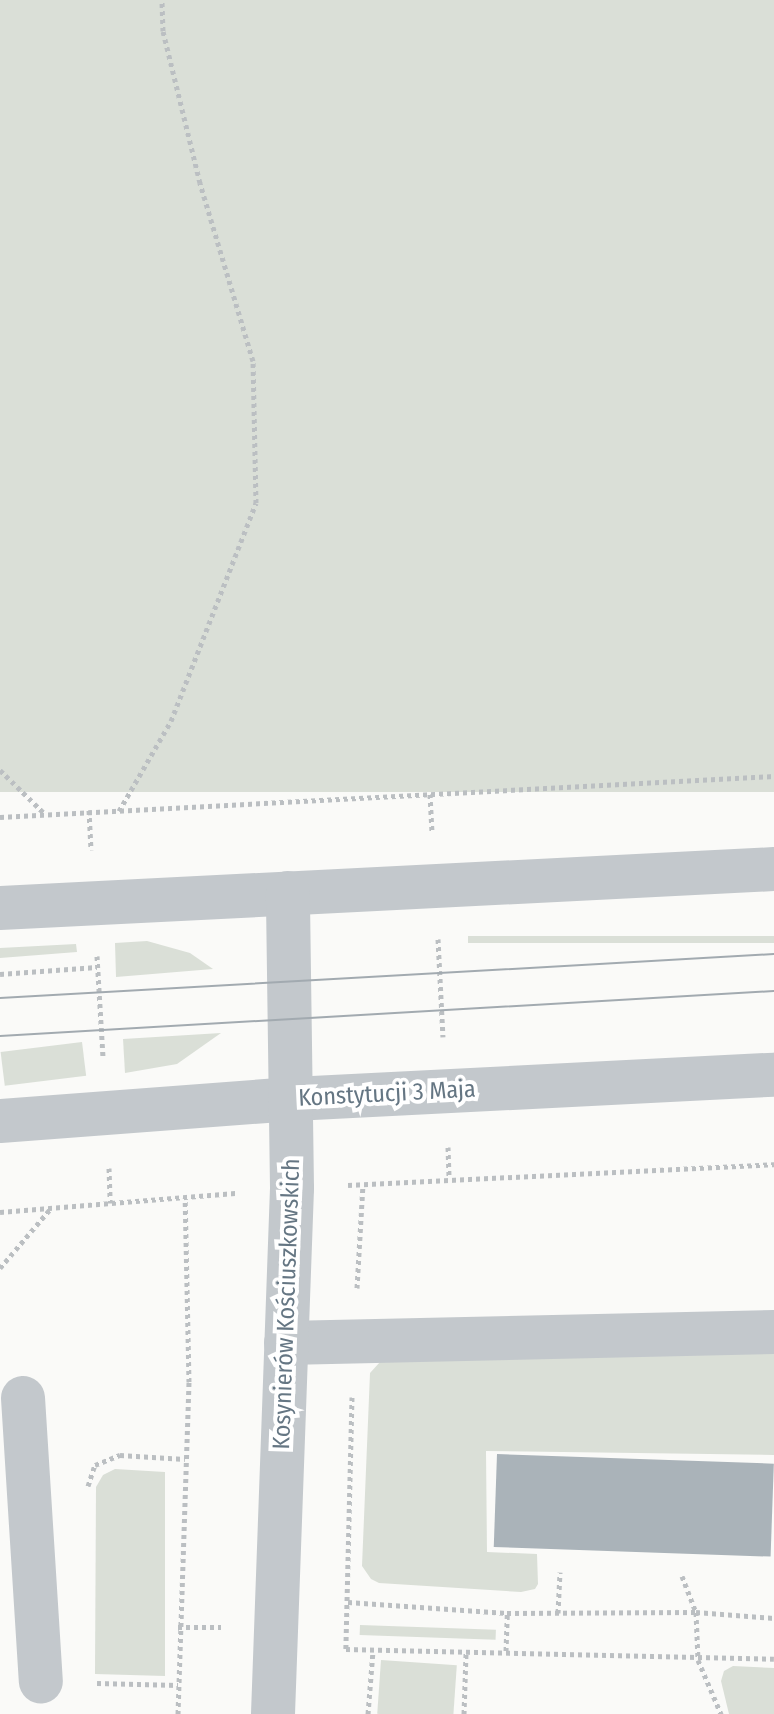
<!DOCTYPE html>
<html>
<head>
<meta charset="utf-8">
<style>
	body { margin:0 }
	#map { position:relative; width:774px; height:1714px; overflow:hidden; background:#fafaf8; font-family:"Fira Sans Condensed",sans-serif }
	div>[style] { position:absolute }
	.green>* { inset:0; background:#dadfd7; transform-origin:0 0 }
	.building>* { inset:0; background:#aab3b9; transform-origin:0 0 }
	.path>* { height:5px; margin-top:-2.5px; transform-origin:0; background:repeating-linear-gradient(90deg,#bbbfc2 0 4px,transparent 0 8px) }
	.minor>* { height:44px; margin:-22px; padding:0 22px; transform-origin:22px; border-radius:22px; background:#c3c8cc }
	.tram>* { height:2px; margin:-1px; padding:0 1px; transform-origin:1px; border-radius:1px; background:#a2aab0 }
	span { translate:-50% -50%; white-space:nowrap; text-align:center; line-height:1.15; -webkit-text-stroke:8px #fff; paint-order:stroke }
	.street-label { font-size:24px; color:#657683 }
</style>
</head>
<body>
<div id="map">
	<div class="green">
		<div style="left:0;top:0;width:774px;height:792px"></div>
		<div style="left:774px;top:936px;width:7px;height:306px;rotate:90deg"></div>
		<div style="clip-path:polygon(147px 941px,190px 953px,213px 969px,116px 977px,115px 943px)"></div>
		<div style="clip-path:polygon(76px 944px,77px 952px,0 958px,0 948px)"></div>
		<div style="clip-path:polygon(221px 1033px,177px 1064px,125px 1073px,123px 1039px)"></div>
		<div style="left:82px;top:1042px;width:34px;height:82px;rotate:83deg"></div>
		<div style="clip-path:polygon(774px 1349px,774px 1455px,486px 1451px,487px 1552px,537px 1554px,538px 1584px,535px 1589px,521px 1592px,379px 1583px,371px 1579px,362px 1566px,370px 1373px,380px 1362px)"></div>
		<div style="clip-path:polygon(115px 1469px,165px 1472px,165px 1676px,95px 1674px,96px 1487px,103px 1475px)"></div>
		<div style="left:360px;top:1625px;width:136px;height:10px;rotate:2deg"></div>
		<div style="left:381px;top:1660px;width:76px;height:54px;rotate:4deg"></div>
		<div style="clip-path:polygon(733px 1666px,774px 1668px,774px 1714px,729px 1714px,721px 1681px,724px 1671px)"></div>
	</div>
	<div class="building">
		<div style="left:497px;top:1454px;width:277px;height:93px;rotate:2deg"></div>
	</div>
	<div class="path">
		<div style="left:0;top:770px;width:63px;rotate:44.4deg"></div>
		<div style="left:430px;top:794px;width:39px;rotate:87deg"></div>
		<div style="left:89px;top:810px;width:40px;rotate:87.1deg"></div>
		<div style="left:119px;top:811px;width:104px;rotate:-60deg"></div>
		<div style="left:171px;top:721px;width:234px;rotate:-68.7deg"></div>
		<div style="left:256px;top:503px;width:142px;rotate:-91.2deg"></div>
		<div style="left:253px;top:361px;width:186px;rotate:-106.6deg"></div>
		<div style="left:200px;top:183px;width:156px;rotate:-103.7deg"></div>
		<div style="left:163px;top:31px;width:31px;rotate:-92deg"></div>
		<div style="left:0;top:817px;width:775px;rotate:-3.03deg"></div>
		<div style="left:438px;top:939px;width:98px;rotate:87.1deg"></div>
		<div style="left:97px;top:956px;width:102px;rotate:86.6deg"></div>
		<div style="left:0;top:974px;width:97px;rotate:-4.1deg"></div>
		<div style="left:448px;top:1147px;width:31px;rotate:88deg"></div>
		<div style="left:109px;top:1168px;width:35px;rotate:88deg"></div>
		<div style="left:348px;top:1185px;width:427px;rotate:-2.8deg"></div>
		<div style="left:0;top:1212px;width:239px;rotate:-4.6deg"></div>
		<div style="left:0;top:1268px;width:79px;rotate:-49.6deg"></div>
		<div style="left:357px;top:1288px;width:103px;rotate:-86.7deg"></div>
		<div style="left:352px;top:1397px;width:252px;rotate:91.4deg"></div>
		<div style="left:346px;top:1649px;width:428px;rotate:1.3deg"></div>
		<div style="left:88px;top:1486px;width:22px;rotate:-72deg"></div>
		<div style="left:95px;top:1465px;width:27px;rotate:-22deg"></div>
		<div style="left:120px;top:1455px;width:65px;rotate:3.5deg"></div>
		<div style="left:682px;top:1576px;width:39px;rotate:69deg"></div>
		<div style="left:696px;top:1612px;width:48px;rotate:87.6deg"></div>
		<div style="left:698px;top:1660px;width:59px;rotate:66.9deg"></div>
		<div style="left:348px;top:1602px;width:159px;rotate:4deg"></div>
		<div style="left:507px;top:1613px;width:189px;rotate:-0.3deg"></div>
		<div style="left:696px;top:1612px;width:78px;rotate:4.4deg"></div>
		<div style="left:558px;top:1613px;width:41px;rotate:-87.2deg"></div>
		<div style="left:178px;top:1627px;width:43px"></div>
		<div style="left:506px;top:1651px;width:38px;rotate:-88deg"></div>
		<div style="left:97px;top:1683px;width:81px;rotate:1.4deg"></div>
		<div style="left:178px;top:1714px;width:332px;rotate:-88.1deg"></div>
		<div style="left:189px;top:1382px;width:184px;rotate:-91.2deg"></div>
		<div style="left:368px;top:1714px;width:63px;rotate:-85.5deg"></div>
		<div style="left:464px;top:1714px;width:61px;rotate:-88.1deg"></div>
	</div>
	<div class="minor">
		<div style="left:0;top:908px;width:775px;rotate:-2.88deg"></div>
		<div style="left:0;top:1121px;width:294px;rotate:-4.3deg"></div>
		<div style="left:293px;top:1099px;width:482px;rotate:-2.9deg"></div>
		<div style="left:286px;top:1343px;width:488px;rotate:-1.3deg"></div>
		<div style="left:23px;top:1398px;width:284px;rotate:86.4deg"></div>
		<div style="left:273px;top:1714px;width:526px;rotate:-87.93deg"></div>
		<div style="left:292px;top:1188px;width:295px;rotate:-90.8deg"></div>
	</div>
	<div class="tram">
		<div style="left:0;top:998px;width:775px;rotate:-3.25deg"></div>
		<div style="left:0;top:1036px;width:775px;rotate:-3.33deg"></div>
	</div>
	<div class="street-label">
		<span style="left:387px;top:1094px;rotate:-3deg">Konstytucji 3 Maja</span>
		<span style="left:287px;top:1304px;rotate:-88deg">Kosynierów Kościuszkowskich</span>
	</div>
</div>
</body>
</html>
